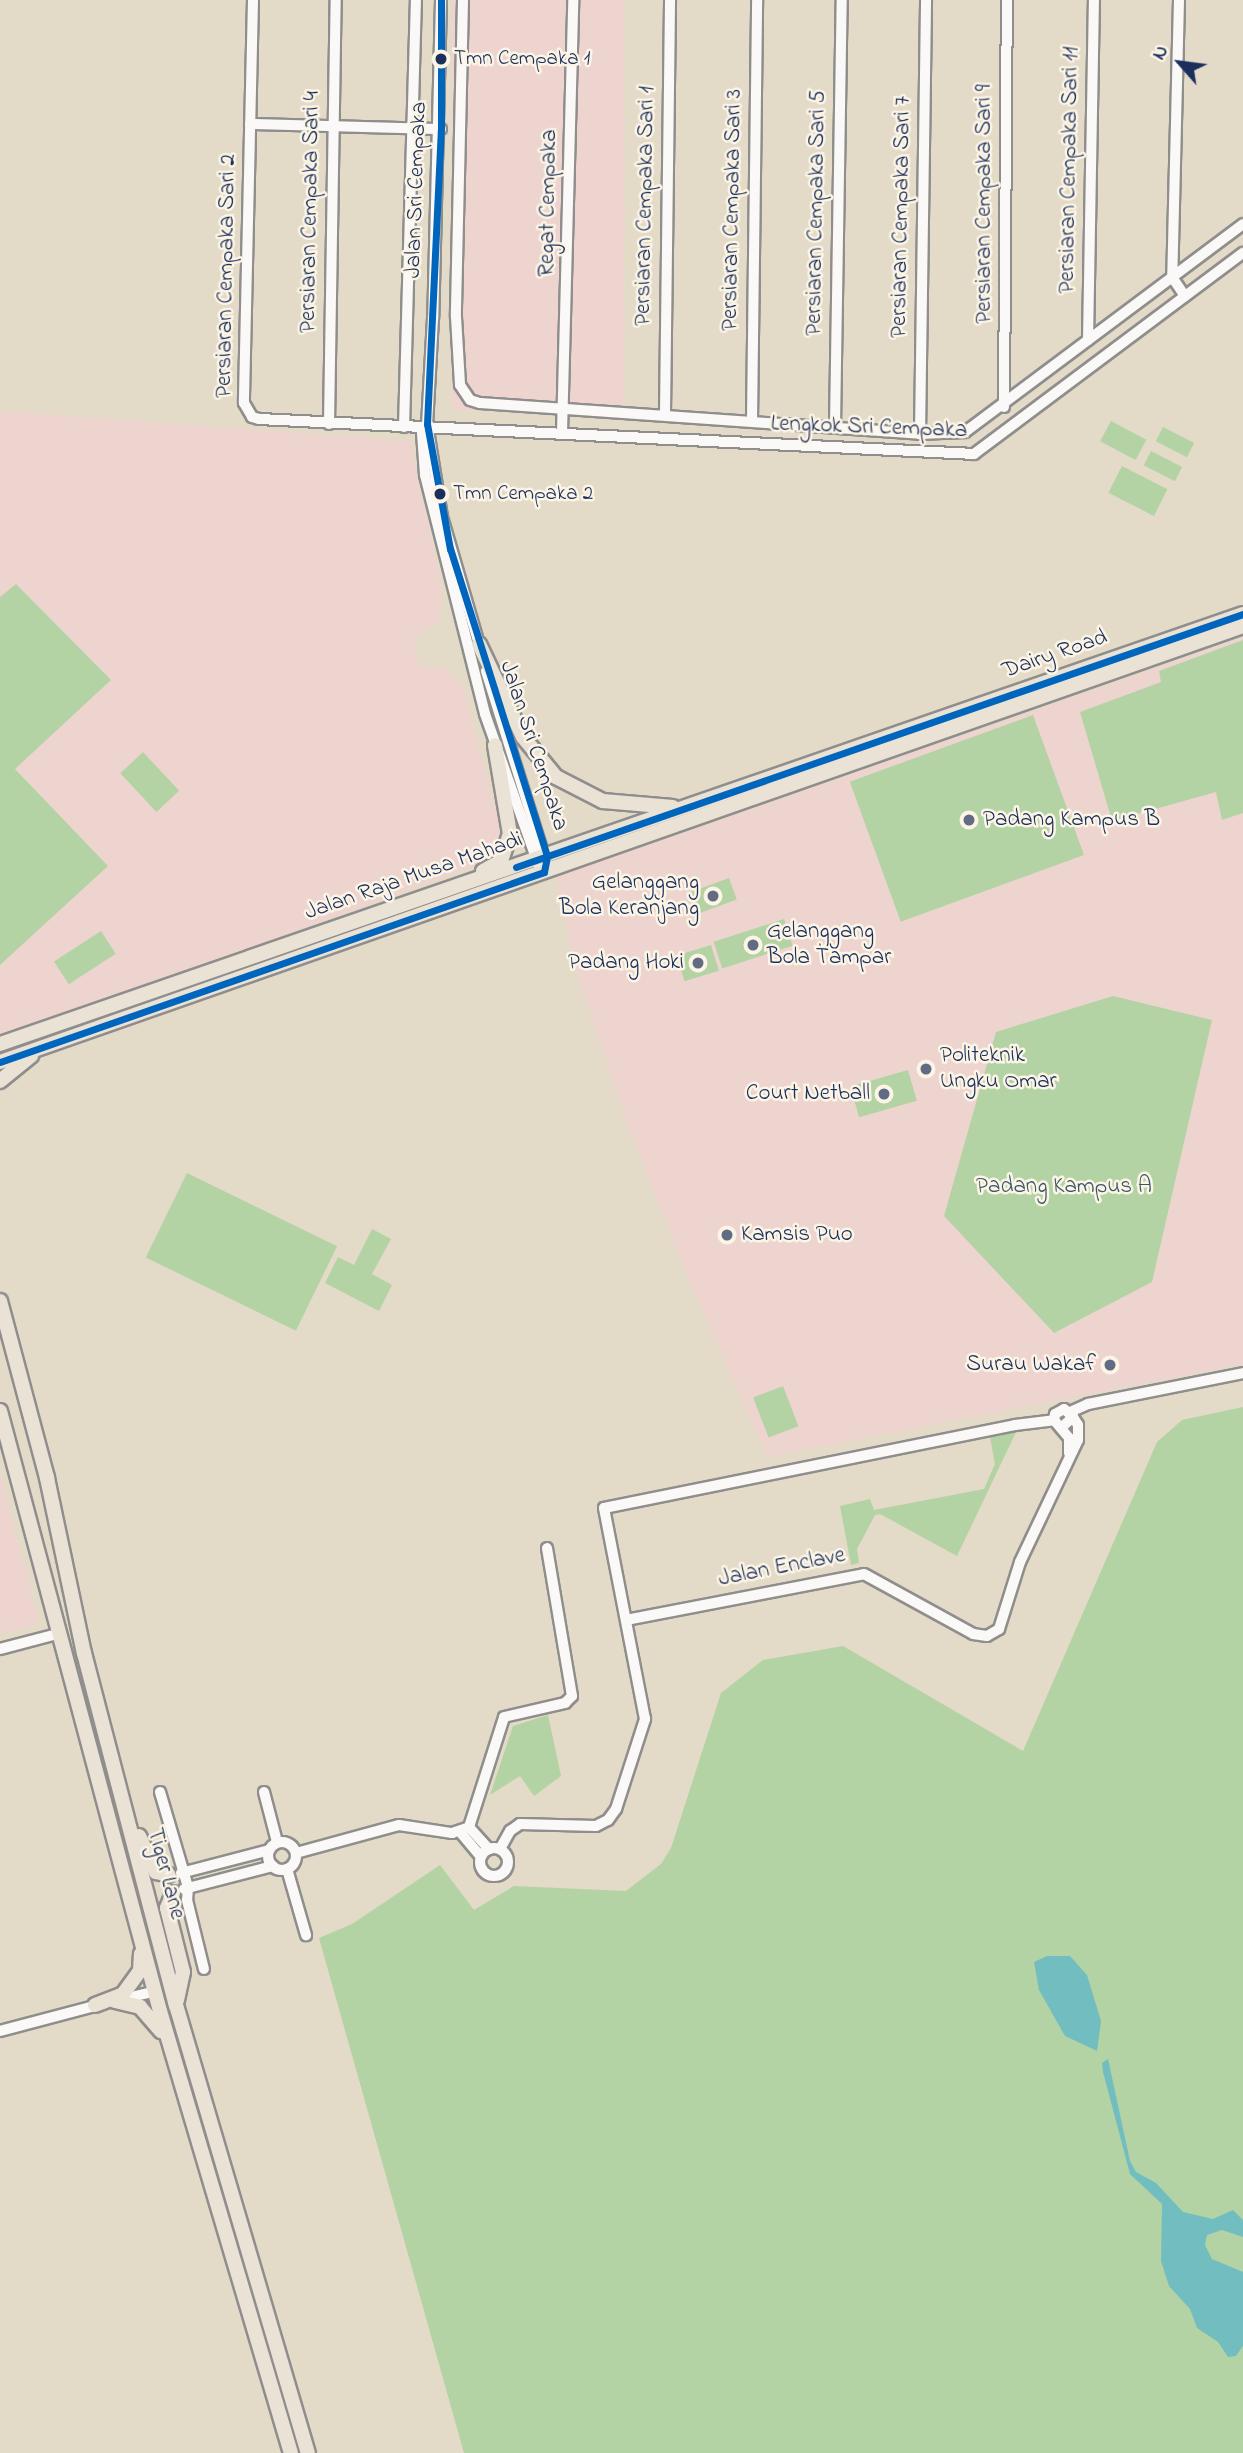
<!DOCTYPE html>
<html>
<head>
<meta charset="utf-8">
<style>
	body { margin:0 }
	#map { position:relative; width:1243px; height:2453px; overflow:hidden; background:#e3dac8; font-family:"Indie Flower",sans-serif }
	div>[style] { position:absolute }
	.built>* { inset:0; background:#eed4cf; transform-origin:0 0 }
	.green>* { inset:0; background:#b4d3a4; transform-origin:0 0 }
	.water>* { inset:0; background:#72bdbf }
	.roads { filter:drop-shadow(2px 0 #8f8e8d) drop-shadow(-2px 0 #8f8e8d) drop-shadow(0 2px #8f8e8d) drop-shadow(0 -2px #8f8e8d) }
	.minor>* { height:10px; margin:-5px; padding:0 5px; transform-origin:5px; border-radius:5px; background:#fbf9f7 }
	.minor>.ring { margin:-5px; padding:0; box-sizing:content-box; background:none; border:10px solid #fbf9f7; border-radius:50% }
	.major>* { height:14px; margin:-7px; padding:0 7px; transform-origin:7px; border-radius:7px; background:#ebe2d6 }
	.bus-1>* { height:7px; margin:-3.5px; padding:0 3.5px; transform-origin:3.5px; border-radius:3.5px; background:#0065bd }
	.dots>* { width:19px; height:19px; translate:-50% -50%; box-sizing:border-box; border:4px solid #fcf5e5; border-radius:50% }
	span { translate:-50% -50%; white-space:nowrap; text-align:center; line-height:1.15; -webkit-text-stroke:5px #fcf5e5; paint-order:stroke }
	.bus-label { font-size:21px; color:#1b2f5e }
	.left { translate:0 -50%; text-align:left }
	.street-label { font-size:23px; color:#1b2f5e }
	.poi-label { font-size:23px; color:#1b2f5e }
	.right { translate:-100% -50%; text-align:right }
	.park-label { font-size:23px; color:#385768 }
	.north { position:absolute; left:1145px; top:28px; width:70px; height:70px; -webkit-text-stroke:5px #fcf5e5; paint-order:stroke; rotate:298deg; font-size:19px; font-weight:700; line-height:28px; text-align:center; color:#1b2f5e }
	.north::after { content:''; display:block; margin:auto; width:24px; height:32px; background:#1b2f5e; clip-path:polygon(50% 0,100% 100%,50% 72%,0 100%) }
</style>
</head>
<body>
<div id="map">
	<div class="built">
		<div style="left:452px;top:0;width:172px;height:410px"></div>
		<div style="clip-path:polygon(0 411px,410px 441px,443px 591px,438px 623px,414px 637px,418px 666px,445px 669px,462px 683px,502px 834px,479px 864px,0 1039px)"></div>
		<div style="clip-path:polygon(1243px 638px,1243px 1364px,767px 1457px,681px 1261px,627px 1123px,573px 960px,556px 877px)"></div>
		<div style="clip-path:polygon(0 1473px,39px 1623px,0 1634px)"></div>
	</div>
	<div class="green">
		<div style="left:1111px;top:421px;width:40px;height:23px;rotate:28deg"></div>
		<div style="left:1163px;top:427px;width:35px;height:16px;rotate:27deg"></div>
		<div style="left:1151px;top:451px;width:35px;height:16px;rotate:27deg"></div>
		<div style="left:1122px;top:466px;width:51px;height:30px;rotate:27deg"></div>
		<div style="clip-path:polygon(16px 584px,111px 680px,15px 769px,108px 866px,0 965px,0 597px)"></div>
		<div style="clip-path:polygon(1243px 640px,1243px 813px,1222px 820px,1216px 792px,1112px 821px,1080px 712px,1161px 682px,1159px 671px)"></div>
		<div style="left:1033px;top:715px;width:149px;height:195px;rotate:70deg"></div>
		<div style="left:143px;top:752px;width:53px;height:31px;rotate:47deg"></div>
		<div style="left:729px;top:878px;width:23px;height:43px;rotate:70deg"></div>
		<div style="left:784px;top:919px;width:28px;height:74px;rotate:72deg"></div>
		<div style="left:101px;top:931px;width:27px;height:56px;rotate:57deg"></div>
		<div style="left:711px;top:945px;width:27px;height:36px;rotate:73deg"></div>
		<div style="clip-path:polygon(1113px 996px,1212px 1020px,1152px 1282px,1054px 1333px,944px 1216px,996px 1032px)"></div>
		<div style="left:908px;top:1070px;width:32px;height:60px;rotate:74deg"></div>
		<div style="left:187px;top:1173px;width:167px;height:94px;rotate:26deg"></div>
		<div style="clip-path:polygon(372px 1229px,391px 1239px,372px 1274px,392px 1285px,379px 1311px,325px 1283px,338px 1257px,354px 1265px)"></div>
		<div style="left:783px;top:1386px;width:43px;height:32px;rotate:69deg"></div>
		<div style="clip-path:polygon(1243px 1407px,1243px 2453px,464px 2453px,319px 1938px,352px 1924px,440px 1865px,474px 1910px,514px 1886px,626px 1891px,661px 1864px,671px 1848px,721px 1693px,763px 1660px,843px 1646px,1023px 1751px,1157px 1442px,1182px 1420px)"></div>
		<div style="clip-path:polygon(1017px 1430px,957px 1556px,880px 1514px,875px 1515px,857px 1549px,859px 1563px,851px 1565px,840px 1506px,870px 1499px,874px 1510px,984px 1489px,995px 1464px,990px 1437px)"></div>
		<div style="clip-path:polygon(548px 1715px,561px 1776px,534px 1796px,520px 1776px,490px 1795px,513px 1726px)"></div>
	</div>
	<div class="water">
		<div style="clip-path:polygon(1047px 1956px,1070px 1956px,1087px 1975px,1101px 2021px,1097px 2051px,1065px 2036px,1039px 1990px,1034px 1962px)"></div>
		<div style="clip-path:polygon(1108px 2059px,1130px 2161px,1136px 2172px,1156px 2183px,1183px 2212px,1213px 2219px,1233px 2210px,1243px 2220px,1243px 2237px,1222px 2230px,1207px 2235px,1205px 2245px,1212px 2259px,1243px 2272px,1243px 2346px,1236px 2356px,1228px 2357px,1218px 2342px,1197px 2328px,1190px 2309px,1169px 2286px,1161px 2261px,1162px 2204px,1130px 2174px,1103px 2072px,1102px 2063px)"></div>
	</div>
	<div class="roads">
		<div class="minor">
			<div style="left:253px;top:0;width:403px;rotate:91.3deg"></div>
			<div style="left:244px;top:403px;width:16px;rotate:60deg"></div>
			<div style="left:252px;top:417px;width:7px;rotate:16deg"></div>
			<div style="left:259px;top:419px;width:716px;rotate:2.8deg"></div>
			<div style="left:974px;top:454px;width:336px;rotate:-36.8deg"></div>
			<div style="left:441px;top:0;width:318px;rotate:91.4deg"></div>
			<div style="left:433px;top:318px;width:106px;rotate:93.2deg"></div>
			<div style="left:427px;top:424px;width:10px;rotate:119deg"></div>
			<div style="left:422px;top:433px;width:42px;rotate:85.9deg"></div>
			<div style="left:425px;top:475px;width:246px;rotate:75.9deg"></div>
			<div style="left:485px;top:714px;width:159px;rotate:70.5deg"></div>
			<div style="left:463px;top:0;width:317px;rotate:91.3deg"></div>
			<div style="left:456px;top:317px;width:68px;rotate:86.6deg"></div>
			<div style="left:460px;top:385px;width:18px;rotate:56deg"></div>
			<div style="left:470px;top:400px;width:10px;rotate:17deg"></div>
			<div style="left:480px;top:403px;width:441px;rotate:4deg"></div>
			<div style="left:920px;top:434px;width:45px;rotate:-2.5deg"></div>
			<div style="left:965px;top:432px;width:347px;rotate:-36.8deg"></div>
			<div style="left:1179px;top:0;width:277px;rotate:91.4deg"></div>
			<div style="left:1172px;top:277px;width:23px;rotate:56deg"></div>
			<div style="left:250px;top:124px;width:191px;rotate:1.5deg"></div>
			<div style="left:1088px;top:340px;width:340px;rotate:-89deg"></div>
			<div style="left:1004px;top:407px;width:407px;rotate:-89.6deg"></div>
			<div style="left:665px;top:413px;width:413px;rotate:-89.3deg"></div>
			<div style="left:752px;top:420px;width:420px;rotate:-89.3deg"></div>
			<div style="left:329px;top:424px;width:424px;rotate:-89.1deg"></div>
			<div style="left:427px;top:424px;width:94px;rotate:80.8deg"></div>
			<div style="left:442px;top:517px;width:136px;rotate:73.8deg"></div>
			<div style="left:835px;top:426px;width:426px;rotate:-89.1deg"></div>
			<div style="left:404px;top:427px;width:427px;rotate:-88.4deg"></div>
			<div style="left:562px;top:432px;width:432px;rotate:-88.5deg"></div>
			<div style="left:920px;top:434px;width:434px;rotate:-89.2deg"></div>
			<div style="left:486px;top:671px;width:200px;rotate:72.6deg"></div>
			<div style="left:1070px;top:1412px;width:20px;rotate:-24deg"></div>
			<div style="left:1088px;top:1404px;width:158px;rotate:-11.3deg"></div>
			<div style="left:1062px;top:1427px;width:15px;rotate:-42deg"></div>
			<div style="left:1073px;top:1417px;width:12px;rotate:-138deg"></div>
			<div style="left:1064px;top:1409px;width:10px;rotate:151deg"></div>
			<div style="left:1055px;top:1414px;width:6px;rotate:99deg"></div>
			<div style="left:1054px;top:1420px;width:23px;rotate:50deg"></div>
			<div style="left:1069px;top:1438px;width:15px;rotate:90deg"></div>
			<div style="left:626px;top:1620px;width:242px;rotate:-10.9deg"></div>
			<div style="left:864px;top:1574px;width:124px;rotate:28.8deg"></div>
			<div style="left:973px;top:1634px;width:14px;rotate:8deg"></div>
			<div style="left:987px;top:1636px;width:14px;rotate:-30deg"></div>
			<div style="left:999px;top:1629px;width:70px;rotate:-72.6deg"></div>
			<div style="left:1020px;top:1562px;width:135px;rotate:-64.6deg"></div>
			<div style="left:1078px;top:1440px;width:15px;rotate:-90deg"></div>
			<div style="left:1078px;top:1425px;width:9px;rotate:-122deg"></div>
			<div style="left:0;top:1649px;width:59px;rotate:-14.7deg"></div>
			<div style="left:160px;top:1792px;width:99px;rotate:73.6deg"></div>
			<div style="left:188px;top:1887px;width:13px;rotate:94deg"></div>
			<div style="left:187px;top:1900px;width:71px;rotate:76.2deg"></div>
			<div style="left:264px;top:1792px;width:52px;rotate:75.4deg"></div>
			<div style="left:469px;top:1827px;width:115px;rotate:-72.3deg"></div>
			<div style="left:504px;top:1717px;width:63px;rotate:-12.9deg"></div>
			<div style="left:565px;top:1703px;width:10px;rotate:-45deg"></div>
			<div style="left:572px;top:1696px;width:150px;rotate:-99.6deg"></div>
			<div style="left:469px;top:1827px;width:30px;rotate:48deg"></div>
			<div style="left:461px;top:1833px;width:31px;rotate:50deg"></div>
			<div class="ring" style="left:268px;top:1842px;width:18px;height:18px"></div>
			<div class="ring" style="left:480px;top:1848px;width:18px;height:18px"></div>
			<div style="left:500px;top:1849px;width:21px;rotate:-61deg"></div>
			<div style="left:510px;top:1831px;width:12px;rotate:-35deg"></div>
			<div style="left:520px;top:1824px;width:76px;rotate:1.5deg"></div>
			<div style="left:596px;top:1826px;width:13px;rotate:-27deg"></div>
			<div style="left:608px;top:1820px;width:14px;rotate:-54deg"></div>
			<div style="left:616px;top:1809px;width:95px;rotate:-72.1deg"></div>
			<div style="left:645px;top:1719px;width:215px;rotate:-101deg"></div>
			<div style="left:604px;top:1508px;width:419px;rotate:-11.4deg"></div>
			<div style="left:1015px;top:1425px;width:39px;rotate:-7deg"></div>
			<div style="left:296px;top:1853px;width:107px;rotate:-15.2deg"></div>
			<div style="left:399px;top:1825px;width:54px;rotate:8.6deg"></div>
			<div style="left:452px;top:1833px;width:18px;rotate:-19deg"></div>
			<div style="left:287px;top:1869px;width:69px;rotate:73.9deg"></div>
			<div style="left:181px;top:1873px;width:91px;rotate:-14.6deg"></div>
			<div style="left:184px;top:1889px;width:92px;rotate:-14.5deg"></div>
			<div style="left:118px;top:2000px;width:37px;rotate:-13deg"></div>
			<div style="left:0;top:2031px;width:106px;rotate:-14.8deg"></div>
		</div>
		<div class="major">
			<div style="left:479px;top:644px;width:103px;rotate:64.7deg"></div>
			<div style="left:523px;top:737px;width:52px;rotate:50.5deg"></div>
			<div style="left:556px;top:777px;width:53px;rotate:27.1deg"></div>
			<div style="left:603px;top:801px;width:70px;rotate:4.9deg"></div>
			<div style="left:483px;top:871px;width:21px;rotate:-29deg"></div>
			<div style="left:501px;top:861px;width:28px;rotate:-72deg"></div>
			<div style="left:510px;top:834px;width:90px;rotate:-99.6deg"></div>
			<div style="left:0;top:1044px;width:1315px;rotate:-19.08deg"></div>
			<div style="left:0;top:1062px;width:1317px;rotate:-19.33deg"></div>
			<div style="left:0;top:1081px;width:40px;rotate:-39deg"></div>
			<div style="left:0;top:1301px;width:183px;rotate:75.1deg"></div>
			<div style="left:47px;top:1478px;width:179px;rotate:78.1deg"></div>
			<div style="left:84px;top:1653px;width:364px;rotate:75.4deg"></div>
			<div style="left:176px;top:2005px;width:467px;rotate:73.6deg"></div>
			<div style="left:0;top:1411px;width:621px;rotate:75.07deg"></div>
			<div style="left:160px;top:2011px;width:461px;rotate:73.5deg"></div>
			<div style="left:139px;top:1836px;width:40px;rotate:65deg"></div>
			<div style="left:156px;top:1872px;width:13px;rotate:13deg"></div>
			<div style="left:173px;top:1893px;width:16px;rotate:112deg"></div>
			<div style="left:167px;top:1908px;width:66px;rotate:76deg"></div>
			<div style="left:183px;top:1972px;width:29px;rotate:102deg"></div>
			<div style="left:115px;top:2001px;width:26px;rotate:13deg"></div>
			<div style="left:140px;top:2007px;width:32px;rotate:49deg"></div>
			<div style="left:95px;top:2005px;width:30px;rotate:-21deg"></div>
			<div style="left:123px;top:1994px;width:29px;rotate:-54deg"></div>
			<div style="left:140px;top:1971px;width:17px;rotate:-87deg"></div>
		</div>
	</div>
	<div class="bus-1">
		<div style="left:516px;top:867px;width:770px;rotate:-19.19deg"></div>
		<div style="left:0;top:1062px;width:576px;rotate:-19.25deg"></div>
		<div style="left:544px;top:872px;width:16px;rotate:-79deg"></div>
		<div style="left:547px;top:856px;width:322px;rotate:-107.5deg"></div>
		<div style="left:450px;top:549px;width:127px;rotate:-100.4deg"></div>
		<div style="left:427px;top:424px;width:295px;rotate:-87.3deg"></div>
		<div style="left:441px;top:129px;width:129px;rotate:-90deg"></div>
	</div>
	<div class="dots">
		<div style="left:441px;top:59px;background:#1b2f5e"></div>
		<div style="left:440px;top:494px;background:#1b2f5e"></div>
		<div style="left:969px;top:820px;background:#616b83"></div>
		<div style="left:713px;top:896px;background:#616b83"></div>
		<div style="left:753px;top:945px;background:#616b83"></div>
		<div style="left:698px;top:963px;background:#616b83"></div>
		<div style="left:926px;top:1069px;background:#616b83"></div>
		<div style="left:884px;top:1094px;background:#616b83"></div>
		<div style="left:727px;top:1235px;background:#616b83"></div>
		<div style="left:1110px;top:1365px;background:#616b83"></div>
	</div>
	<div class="bus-label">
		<span class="left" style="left:454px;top:59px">Tmn Cempaka 1</span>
		<span class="left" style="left:453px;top:494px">Tmn Cempaka 2</span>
	</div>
	<div class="street-label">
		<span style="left:1070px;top:170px;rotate:-89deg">Persiaran Cempaka Sari 11</span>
		<span style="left:417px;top:190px;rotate:-88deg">Jalan Sri Cempaka</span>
		<span style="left:549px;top:203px;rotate:-89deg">Regat Cempaka</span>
		<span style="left:985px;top:204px;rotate:-90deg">Persiaran Cempaka Sari 9</span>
		<span style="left:646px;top:206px;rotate:-89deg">Persiaran Cempaka Sari 1</span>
		<span style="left:733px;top:210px;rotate:-89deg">Persiaran Cempaka Sari 3</span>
		<span style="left:311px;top:212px;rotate:-89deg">Persiaran Cempaka Sari 4</span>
		<span style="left:817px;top:213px;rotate:-89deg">Persiaran Cempaka Sari 5</span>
		<span style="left:902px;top:217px;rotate:-89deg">Persiaran Cempaka Sari 7</span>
		<span style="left:227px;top:276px;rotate:-89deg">Persiaran Cempaka Sari 2</span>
		<span style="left:869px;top:428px;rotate:2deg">Lengkok Sri Cempaka</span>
		<span style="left:1055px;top:655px;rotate:-19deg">Dairy Road</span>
		<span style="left:533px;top:746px;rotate:72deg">Jalan Sri Cempaka</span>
		<span style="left:414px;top:877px;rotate:-19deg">Jalan Raja Musa Mahadi</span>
		<span style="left:782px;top:1568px;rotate:-11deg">Jalan Enclave</span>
		<span style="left:165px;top:1874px;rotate:75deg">Tiger Lane</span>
	</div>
	<div class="poi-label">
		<span class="left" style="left:983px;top:820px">Padang Kampus B</span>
		<span class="right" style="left:699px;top:896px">Gelanggang<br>Bola Keranjang</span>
		<span class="left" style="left:767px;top:945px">Gelanggang<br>Bola Tampar</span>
		<span class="right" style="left:684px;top:963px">Padang Hoki</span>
		<span class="left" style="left:940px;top:1069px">Politeknik<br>Ungku Omar</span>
		<span class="right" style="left:870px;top:1094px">Court Netball</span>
		<span class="left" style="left:741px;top:1235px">Kamsis Puo</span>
		<span class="right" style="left:1096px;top:1365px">Surau Wakaf</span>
	</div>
	<div class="park-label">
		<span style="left:1064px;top:1187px">Padang Kampus A</span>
	</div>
	<div class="north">N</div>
</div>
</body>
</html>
